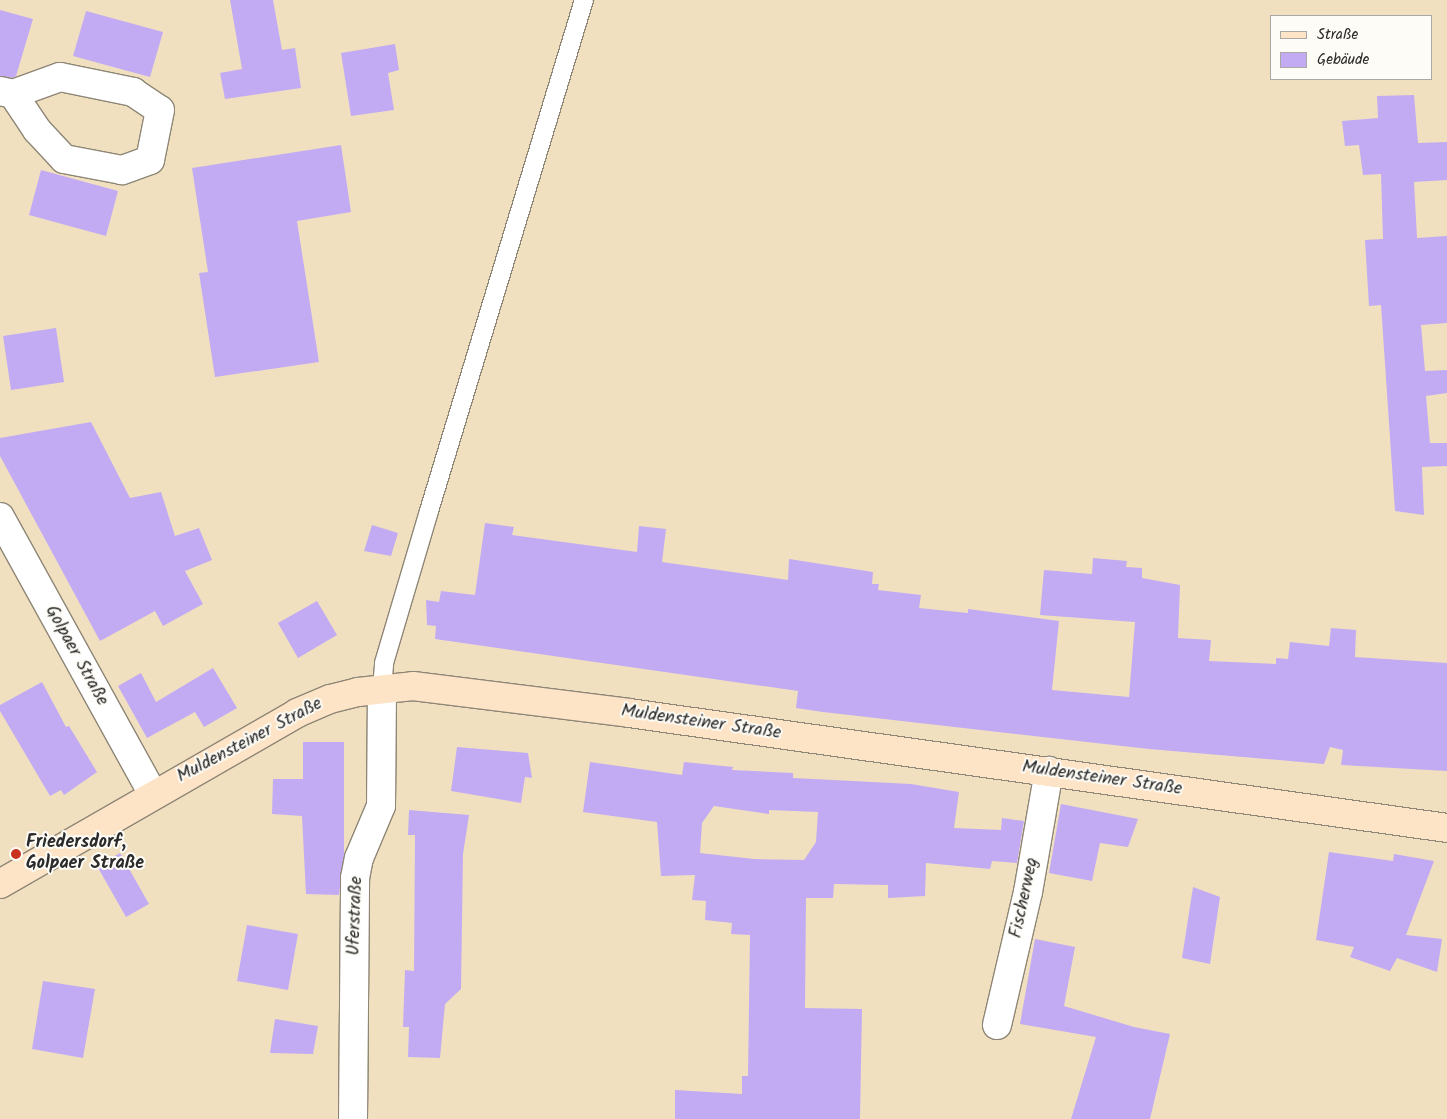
<!DOCTYPE html>
<html>
<head>
<meta charset="utf-8">
<style>
  body { margin:0 }
  #map { position:relative; width:1447px; height:1119px; overflow:hidden; background:#f0e0c0; font-family:Kalam,sans-serif }
  div>[style] { position:absolute }
  [style*='--x'] { left:calc(var(--x)*1px); top:calc(var(--y)*1px); width:calc(var(--w)*1px); rotate:calc(var(--a)*1deg) }
  .building>* { inset:0; background:#c2abf3 }
  .roads { filter:drop-shadow(1px 0 #8e8676) drop-shadow(-1px 0 #8e8676) drop-shadow(0 1px #8e8676) drop-shadow(0 -1px #8e8676) }
  .lane>* { height:18px; margin:-9px; padding:0 9px; transform-origin:9px; border-radius:9px; background:#fff }
  .street>* { height:28px; margin:-14px; padding:0 14px; transform-origin:14px; border-radius:14px; background:#fff }
  .secondary>* { height:28px; margin:-14px; padding:0 14px; transform-origin:14px; border-radius:14px; background:#fee4c6 }
  .dots>* { width:14px; height:14px; translate:-50% -50%; box-sizing:border-box; border:2px solid #fdfcf7; border-radius:50% }
  span { translate:-50% -50%; white-space:nowrap; text-align:center; line-height:1.15; -webkit-text-stroke:4px #fdfcf7; paint-order:stroke }
  .street-label { font-size:18px; color:#2b2b2b }
  .poi-label { font-size:18px; color:#2b2b2b; font-weight:700 }
  .left { translate:0 -50%; text-align:left }
  .legend { position:absolute; left:1270px; top:15px; width:162px; height:65px; box-sizing:border-box; background:#fdfcf7; border:1px solid #a9a8a5; margin:0; padding:6px 9px; list-style:none; font-size:15px; color:#2b2b2b }
  .legend li { display:flex; align-items:center; gap:10px; height:25px }
  .legend b { width:25px; border:1px solid #a9a8a5 }
</style>
</head>
<body>
<div id="map">
  <div class="building">
    <i style="clip-path:polygon(230px 0,273px 0,282px 50px,295px 48px,301px 88px,225px 99px,220px 73px,242px 69px)"></i>
    <i style="clip-path:polygon(0 10px,33px 19px,16px 76px,12px 78px,0 76px)"></i>
    <i style="clip-path:polygon(86px 11px,163px 32px,150px 77px,73px 56px)"></i>
    <i style="clip-path:polygon(395px 44px,399px 70px,388px 73px,394px 110px,351px 116px,341px 53px)"></i>
    <i style="clip-path:polygon(1414px 95px,1418px 143px,1447px 142px,1447px 180px,1414px 182px,1417px 238px,1447px 236px,1447px 323px,1421px 325px,1425px 371px,1447px 370px,1447px 393px,1426px 396px,1430px 443px,1447px 443px,1447px 466px,1422px 467px,1424px 515px,1395px 511px,1381px 305px,1369px 306px,1365px 240px,1383px 239px,1381px 174px,1363px 175px,1359px 145px,1345px 146px,1342px 121px,1378px 118px,1377px 96px)"></i>
    <i style="clip-path:polygon(341px 145px,351px 212px,297px 221px,319px 362px,215px 377px,199px 273px,208px 272px,192px 168px)"></i>
    <i style="clip-path:polygon(41px 170px,118px 191px,106px 236px,29px 215px)"></i>
    <i style="clip-path:polygon(56px 328px,64px 382px,11px 390px,3px 336px)"></i>
    <i style="clip-path:polygon(91px 422px,130px 498px,161px 492px,175px 536px,199px 528px,212px 560px,185px 571px,203px 604px,163px 626px,155px 611px,100px 641px,0 456px,0 438px)"></i>
    <i style="clip-path:polygon(485px 523px,514px 527px,512px 535px,637px 552px,639px 526px,666px 529px,662px 562px,788px 580px,789px 559px,873px 572px,872px 584px,879px 584px,878px 590px,921px 595px,919px 608px,968px 613px,968px 609px,1059px 621px,1052px 690px,1129px 697px,1135px 622px,1040px 615px,1044px 570px,1092px 574px,1093px 558px,1127px 561px,1126px 567px,1142px 568px,1142px 578px,1180px 585px,1178px 638px,1211px 640px,1209px 661px,1276px 664px,1276px 658px,1288px 659px,1290px 642px,1329px 646px,1331px 628px,1356px 630px,1355px 657px,1447px 663px,1447px 771px,1341px 765px,1343px 750px,1330px 747px,1324px 764px,1149px 749px,823px 712px,796px 708px,798px 691px,435px 639px,436px 626px,427px 625px,426px 600px,439px 602px,441px 591px,475px 595px)"></i>
    <i style="clip-path:polygon(372px 525px,398px 533px,391px 556px,364px 551px)"></i>
    <i style="clip-path:polygon(317px 601px,337px 635px,298px 658px,278px 623px)"></i>
    <i style="clip-path:polygon(213px 668px,237px 708px,204px 727px,195px 712px,147px 738px,118px 686px,141px 673px,156px 702px)"></i>
    <i style="clip-path:polygon(42px 682px,66px 727px,69px 726px,97px 772px,64px 795px,61px 790px,50px 796px,0 711px,0 705px)"></i>
    <i style="clip-path:polygon(303px 742px,344px 742px,344px 855px,339px 895px,306px 894px,302px 816px,272px 814px,273px 779px,303px 779px)"></i>
    <i style="clip-path:polygon(457px 747px,528px 753px,532px 778px,525px 777px,521px 803px,451px 791px)"></i>
    <i style="clip-path:polygon(evenodd,590px 762px,682px 775px,684px 762px,733px 767px,732px 770px,793px 773px,793px 778px,911px 784px,959px 792px,954px 828px,1001px 830px,1002px 818px,1024px 821px,1017px 863px,992px 861px,990px 869px,926px 863px,925px 896px,888px 898px,888px 885px,834px 884px,833px 898px,806px 898px,805px 1008px,862px 1009px,860px 1119px,675px 1119px,675px 1090px,742px 1094px,742px 1076px,748px 1076px,750px 935px,731px 934px,732px 923px,705px 920px,706px 901px,692px 900px,695px 875px,661px 876px,657px 822px,583px 812px,590px 762px,714px 806px,769px 814px,769px 810px,818px 812px,816px 842px,804px 860px,754px 859px,700px 853px,702px 823px,714px 806px)"></i>
    <i style="clip-path:polygon(1061px 804px,1138px 819px,1128px 847px,1100px 843px,1092px 881px,1049px 873px)"></i>
    <i style="clip-path:polygon(409px 810px,469px 815px,463px 854px,461px 989px,445px 1004px,440px 1058px,408px 1057px,409px 1027px,403px 1027px,405px 970px,414px 971px,415px 835px,408px 835px)"></i>
    <i style="clip-path:polygon(1329px 852px,1393px 861px,1394px 854px,1434px 861px,1406px 935px,1442px 939px,1437px 972px,1397px 958px,1390px 971px,1350px 957px,1354px 947px,1316px 940px)"></i>
    <i style="clip-path:polygon(120px 853px,149px 904px,126px 917px,97px 866px)"></i>
    <i style="clip-path:polygon(1193px 887px,1220px 897px,1210px 964px,1182px 958px)"></i>
    <i style="clip-path:polygon(247px 925px,298px 934px,288px 990px,237px 981px)"></i>
    <i style="clip-path:polygon(1035px 939px,1075px 947px,1064px 1006px,1134px 1027px,1170px 1034px,1150px 1119px,1071px 1119px,1096px 1037px,1020px 1024px)"></i>
    <i style="clip-path:polygon(43px 981px,95px 989px,83px 1058px,32px 1049px)"></i>
    <i style="clip-path:polygon(275px 1019px,318px 1026px,313px 1054px,270px 1053px)"></i>
  </div>
  <div class="roads">
    <div class="lane">
      <i style="--x:382;--y:688;--w:25;--a:-85"></i>
      <i style="--x:384;--y:663;--w:159;--a:-73.5"></i>
      <i style="--x:429;--y:511;--w:534;--a:-73.13"></i>
    </div>
    <div class="street">
      <i style="--x:0;--y:91;--w:13;--a:13"></i>
      <i style="--x:13;--y:94;--w:50;--a:-19.9"></i>
      <i style="--x:60;--y:77;--w:75;--a:11.6"></i>
      <i style="--x:133;--y:92;--w:32;--a:34"></i>
      <i style="--x:160;--y:110;--w:51;--a:101.3"></i>
      <i style="--x:150;--y:160;--w:30;--a:160"></i>
      <i style="--x:122;--y:170;--w:59;--a:-169.3"></i>
      <i style="--x:64;--y:159;--w:40;--a:-133"></i>
      <i style="--x:37;--y:130;--w:43;--a:-123.7"></i>
      <i style="--x:0;--y:517;--w:316;--a:61.1"></i>
      <i style="--x:997;--y:1025;--w:137;--a:-76.9"></i>
      <i style="--x:1028;--y:892;--w:123;--a:-80.2"></i>
      <i style="--x:353;--y:1119;--w:241;--a:-89.5"></i>
      <i style="--x:355;--y:878;--w:20;--a:-79"></i>
      <i style="--x:359;--y:858;--w:56;--a:-67.1"></i>
      <i style="--x:381;--y:806;--w:118;--a:-89.5"></i>
    </div>
    <div class="secondary">
      <i style="--x:0;--y:884;--w:343;--a:-29.9"></i>
      <i style="--x:297;--y:713;--w:36;--a:-23"></i>
      <i style="--x:330;--y:699;--w:29;--a:-14"></i>
      <i style="--x:358;--y:692;--w:55;--a:-6.2"></i>
      <i style="--x:413;--y:686;--w:218;--a:7.1"></i>
      <i style="--x:629;--y:713;--w:826;--a:8"></i>
    </div>
  </div>
  <div class="dots">
    <i style="left:16px;top:854px;background:#c8321e"></i>
  </div>
  <div class="street-label">
    <span style="left:76px;top:656px;rotate:61deg">Golpaer Straße</span>
    <span style="left:701px;top:723px;rotate:8deg">Muldensteiner Straße</span>
    <span style="left:250px;top:741px;rotate:-28deg">Muldensteiner Straße</span>
    <span style="left:1102px;top:779px;rotate:8deg">Muldensteiner Straße</span>
    <span style="left:1025px;top:898px;rotate:-78deg">Fischerweg</span>
    <span style="left:356px;top:916px;rotate:-88deg">Uferstraße</span>
  </div>
  <div class="poi-label">
    <span class="left" style="left:26px;top:854px">Friedersdorf,<br>Golpaer Straße</span>
  </div>
  <ul class="legend">
  <li><b style="height:6px;background:#fee4c6"></b>Straße</li>
  <li><b style="height:14px;background:#c2abf3"></b>Gebäude</li>
  </ul>
</div>
</body>
</html>
